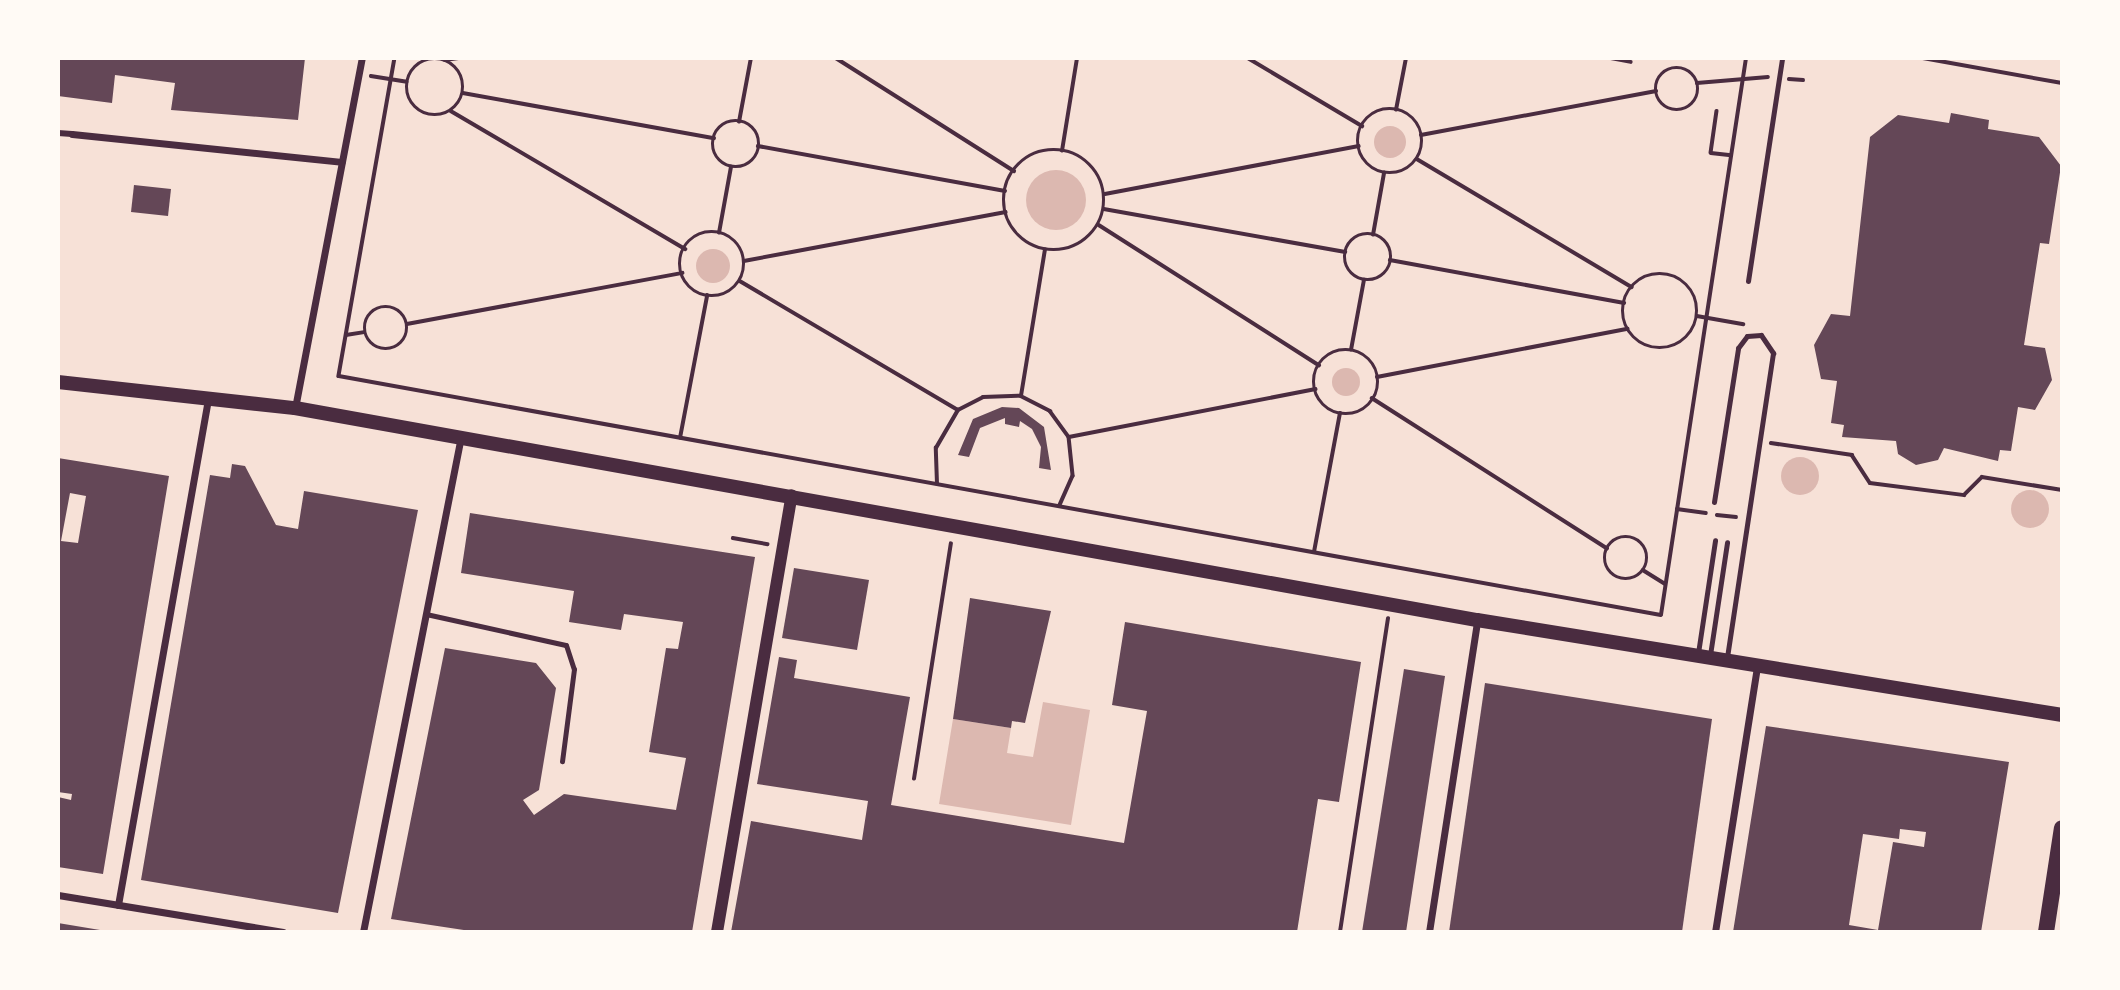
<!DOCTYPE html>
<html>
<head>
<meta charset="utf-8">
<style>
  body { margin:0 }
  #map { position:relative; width:2120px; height:990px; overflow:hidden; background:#f7e1d7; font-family:"Roboto Condensed",sans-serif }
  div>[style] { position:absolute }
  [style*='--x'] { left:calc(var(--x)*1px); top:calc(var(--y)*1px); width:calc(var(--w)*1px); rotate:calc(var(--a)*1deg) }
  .water>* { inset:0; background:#dcb8b0 }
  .round { border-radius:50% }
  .building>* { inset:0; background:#644757 }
  .path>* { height:3.5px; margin:-1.75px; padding:0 1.75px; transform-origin:1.75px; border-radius:1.75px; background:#4a2c40 }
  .path>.ring { margin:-1.75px; padding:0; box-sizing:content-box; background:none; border:3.5px solid #4a2c40; border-radius:50% }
  .service>* { height:5px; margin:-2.5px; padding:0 2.5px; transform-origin:2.5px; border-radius:2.5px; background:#4a2c40 }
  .pedestrian>* { height:6px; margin:-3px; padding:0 3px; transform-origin:3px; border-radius:3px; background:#4a2c40 }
  .minor>* { height:7px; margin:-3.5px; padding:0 3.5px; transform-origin:3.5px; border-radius:3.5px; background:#4a2c40 }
  .tertiary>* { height:12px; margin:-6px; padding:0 6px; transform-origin:6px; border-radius:6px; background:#4a2c40 }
  .secondary>* { height:14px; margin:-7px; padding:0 7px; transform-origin:7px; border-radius:7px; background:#4a2c40 }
  .primary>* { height:16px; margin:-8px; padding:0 8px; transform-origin:8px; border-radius:8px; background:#4a2c40 }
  span { translate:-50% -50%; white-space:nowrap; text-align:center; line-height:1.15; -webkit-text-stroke:5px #fffaf5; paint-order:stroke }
  .frame { position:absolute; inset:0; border:60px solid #fffaf5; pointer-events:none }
</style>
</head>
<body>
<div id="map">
  <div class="water">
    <i class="round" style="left:1374px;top:126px;width:32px;height:32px"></i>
    <i class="round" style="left:1026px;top:170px;width:60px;height:60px"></i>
    <i class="round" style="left:696px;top:249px;width:34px;height:34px"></i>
    <i class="round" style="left:1332px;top:368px;width:28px;height:28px"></i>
    <i class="round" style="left:1781px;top:457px;width:38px;height:38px"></i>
    <i class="round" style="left:2011px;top:490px;width:38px;height:38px"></i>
    <i style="clip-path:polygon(1043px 702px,1090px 710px,1071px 825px,939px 804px,953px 719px,1011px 728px,1007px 753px,1033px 757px)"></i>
  </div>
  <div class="building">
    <i style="clip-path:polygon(58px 58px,305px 58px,298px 120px,171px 110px,175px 83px,115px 75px,112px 103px,58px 96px)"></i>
    <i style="clip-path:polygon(1951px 113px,1989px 120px,1988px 129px,2039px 137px,2061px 166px,2049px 244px,2040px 243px,2024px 345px,2045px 348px,2052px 380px,2035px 410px,2018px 407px,2011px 451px,2000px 450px,1998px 461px,1944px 448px,1938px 460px,1916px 465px,1898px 454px,1896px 441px,1842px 437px,1844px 425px,1831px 423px,1837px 381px,1821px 379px,1814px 345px,1831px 314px,1850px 316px,1870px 137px,1898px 115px,1949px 123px)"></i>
    <i style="clip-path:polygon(134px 185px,171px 189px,168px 216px,131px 212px)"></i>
    <i style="clip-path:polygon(1002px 407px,1019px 408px,1044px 427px,1051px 470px,1039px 468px,1041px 447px,1032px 429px,1020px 421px,1019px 427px,1005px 424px,1005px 418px,980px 428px,969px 457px,958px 455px,973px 419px)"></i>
    <i style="clip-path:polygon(evenodd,58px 458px,169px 476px,103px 874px,58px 867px,58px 797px,71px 800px,72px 794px,58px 792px,58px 458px,70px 493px,86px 496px,78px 543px,61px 541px,70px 493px)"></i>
    <i style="clip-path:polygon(232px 464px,245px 466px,276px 525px,298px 529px,304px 491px,418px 510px,338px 913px,141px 880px,210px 475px,230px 478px)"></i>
    <i style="clip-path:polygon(470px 513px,755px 557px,692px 932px,477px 932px,391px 919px,445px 648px,536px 663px,556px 688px,539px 790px,523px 800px,534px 815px,564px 794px,676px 810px,686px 758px,649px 752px,666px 648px,678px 649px,683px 622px,624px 614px,621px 630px,569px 622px,574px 591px,461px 573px)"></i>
    <i style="clip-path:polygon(794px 568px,869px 580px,857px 650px,782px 638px)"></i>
    <i style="clip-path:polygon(970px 598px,1051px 611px,1025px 723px,1012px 721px,1011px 728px,953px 719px)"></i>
    <i style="clip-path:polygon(1125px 622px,1361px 662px,1339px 802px,1318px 799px,1297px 932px,731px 932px,751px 821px,862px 840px,868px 801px,757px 784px,779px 657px,797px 660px,794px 678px,910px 697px,891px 805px,1124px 843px,1147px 711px,1112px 705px)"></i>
    <i style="clip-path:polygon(1404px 669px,1445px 676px,1406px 932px,1362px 932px)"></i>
    <i style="clip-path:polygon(1485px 683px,1712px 719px,1682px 932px,1449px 932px)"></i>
    <i style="clip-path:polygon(evenodd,1766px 726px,2009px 762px,1981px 932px,1733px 932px,1766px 726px,1900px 829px,1926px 832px,1924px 847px,1893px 842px,1878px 930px,1849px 925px,1863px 834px,1899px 839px,1900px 829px)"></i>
    <i style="clip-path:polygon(58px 923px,106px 931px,106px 932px,58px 932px)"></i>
  </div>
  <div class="path">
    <i style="--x:395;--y:58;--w:323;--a:100"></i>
    <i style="--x:339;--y:376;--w:1343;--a:10.25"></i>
    <i style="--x:1661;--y:615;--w:563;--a:-81.32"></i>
    <i style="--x:836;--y:58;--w:211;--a:32.4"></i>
    <i style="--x:1248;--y:58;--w:133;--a:30.8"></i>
    <i style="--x:1611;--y:58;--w:20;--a:11"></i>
    <i style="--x:1923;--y:58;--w:141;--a:10.2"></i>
    <i class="ring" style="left:407px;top:59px;width:52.5px;height:52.5px"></i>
    <i style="--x:445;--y:60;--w:15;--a:-8"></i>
    <i class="ring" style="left:1656px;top:68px;width:38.5px;height:38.5px"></i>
    <i style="--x:371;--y:76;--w:36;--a:9"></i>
    <i style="--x:1789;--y:79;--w:14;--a:4"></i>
    <i style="--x:1697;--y:83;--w:71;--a:-4.8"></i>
    <i style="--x:463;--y:93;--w:255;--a:10.2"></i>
    <i class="ring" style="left:1358px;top:109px;width:60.5px;height:60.5px"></i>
    <i style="--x:1396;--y:110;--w:53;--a:-79.1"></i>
    <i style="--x:451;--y:111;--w:272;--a:30.5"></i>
    <i style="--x:1717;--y:111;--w:42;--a:98.1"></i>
    <i style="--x:1711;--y:153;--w:20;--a:6"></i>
    <i class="ring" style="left:713px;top:121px;width:42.5px;height:42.5px"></i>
    <i style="--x:739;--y:122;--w:65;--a:-79.4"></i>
    <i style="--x:1421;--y:135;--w:239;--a:-10.6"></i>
    <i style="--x:758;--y:146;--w:251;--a:10.3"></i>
    <i class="ring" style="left:1004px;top:150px;width:96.5px;height:96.5px"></i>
    <i style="--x:1062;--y:151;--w:94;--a:-80.8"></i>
    <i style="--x:1417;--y:159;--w:250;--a:30.8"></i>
    <i style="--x:1105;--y:194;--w:258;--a:-10.7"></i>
    <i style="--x:1104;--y:209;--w:245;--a:10.1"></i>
    <i style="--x:1099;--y:225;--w:261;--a:32.5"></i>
    <i class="ring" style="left:680px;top:232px;width:60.5px;height:60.5px"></i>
    <i style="--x:719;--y:233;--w:67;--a:-79.7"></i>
    <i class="ring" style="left:1345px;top:234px;width:42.5px;height:42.5px"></i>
    <i style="--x:1373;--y:235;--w:63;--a:-79.9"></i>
    <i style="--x:1390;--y:260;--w:238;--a:10.4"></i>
    <i style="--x:744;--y:261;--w:266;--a:-10.6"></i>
    <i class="ring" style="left:1623px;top:274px;width:70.5px;height:70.5px"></i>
    <i style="--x:740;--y:281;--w:253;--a:30.6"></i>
    <i class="ring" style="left:365px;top:307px;width:38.5px;height:38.5px"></i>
    <i style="--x:1697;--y:316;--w:47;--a:9.9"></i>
    <i style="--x:407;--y:324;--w:280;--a:-10.5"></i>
    <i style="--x:346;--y:335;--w:18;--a:-9"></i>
    <i style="--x:1351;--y:350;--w:71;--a:-79.5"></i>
    <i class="ring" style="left:1314px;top:350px;width:60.5px;height:60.5px"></i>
    <i style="--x:1377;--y:377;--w:255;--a:-10.9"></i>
    <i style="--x:1021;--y:396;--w:148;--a:-80.7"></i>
    <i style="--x:1372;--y:398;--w:279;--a:32.6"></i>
    <i style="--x:1069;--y:437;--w:251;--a:-11"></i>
    <i style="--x:680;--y:438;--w:145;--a:-79.2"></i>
    <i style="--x:1771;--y:443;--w:82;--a:8.4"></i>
    <i style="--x:1852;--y:455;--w:33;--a:57"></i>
    <i style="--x:1870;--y:483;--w:95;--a:7.3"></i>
    <i style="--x:1964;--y:495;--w:25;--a:-45"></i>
    <i style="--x:1982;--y:477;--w:81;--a:9.2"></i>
    <i style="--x:937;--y:484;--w:36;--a:-92"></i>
    <i style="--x:936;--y:448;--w:44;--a:-59.9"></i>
    <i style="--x:958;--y:410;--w:28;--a:-27"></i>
    <i style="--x:983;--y:397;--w:38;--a:-2"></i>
    <i style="--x:1021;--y:396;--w:33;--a:27"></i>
    <i style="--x:1050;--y:411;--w:32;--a:54"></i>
    <i style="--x:1069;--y:437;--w:39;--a:84"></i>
    <i style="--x:1073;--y:476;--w:32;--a:114"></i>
    <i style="--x:1677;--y:509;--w:29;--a:8"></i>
    <i style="--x:1717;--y:515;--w:19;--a:6"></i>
    <i class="ring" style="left:1605px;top:537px;width:38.5px;height:38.5px"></i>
    <i style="--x:733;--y:538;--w:35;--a:10"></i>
    <i style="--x:1314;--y:552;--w:141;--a:-79.4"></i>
    <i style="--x:1643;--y:570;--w:26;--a:32"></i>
    <i style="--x:914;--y:779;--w:238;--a:-81.1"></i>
    <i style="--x:1340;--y:932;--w:317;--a:-81.3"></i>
  </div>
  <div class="service">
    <i style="--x:1748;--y:281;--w:226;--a:-81.3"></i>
    <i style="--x:1714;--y:502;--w:156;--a:-81.1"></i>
    <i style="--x:1738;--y:348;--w:15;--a:-53"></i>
    <i style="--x:1747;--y:336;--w:14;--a:-4"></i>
    <i style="--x:1761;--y:335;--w:22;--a:56"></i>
    <i style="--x:1773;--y:353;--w:308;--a:98.6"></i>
    <i style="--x:426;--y:614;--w:143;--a:12.5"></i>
    <i style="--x:566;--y:645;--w:25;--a:72"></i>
    <i style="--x:574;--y:669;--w:93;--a:97.4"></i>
    <i style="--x:1698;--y:653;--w:114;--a:-81.4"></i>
    <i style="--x:1710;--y:655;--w:114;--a:-81.4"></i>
  </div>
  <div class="pedestrian">
    <i style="--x:58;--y:133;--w:14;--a:4"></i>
  </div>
  <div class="minor">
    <i style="--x:72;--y:134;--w:271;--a:5.9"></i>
    <i style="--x:295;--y:408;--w:356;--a:-79.2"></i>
    <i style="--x:58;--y:895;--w:228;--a:9.3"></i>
    <i style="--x:118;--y:905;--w:514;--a:-79.91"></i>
    <i style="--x:363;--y:932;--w:506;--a:-78.82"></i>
    <i style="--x:1429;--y:932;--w:315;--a:-81.2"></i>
    <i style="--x:1715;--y:932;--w:269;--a:-81"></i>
  </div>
  <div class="tertiary">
    <i style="--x:717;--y:932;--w:443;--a:-80.3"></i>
  </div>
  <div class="secondary">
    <i style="--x:58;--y:382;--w:238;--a:6.3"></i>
    <i style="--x:295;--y:408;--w:1201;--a:10.17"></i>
    <i style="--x:1477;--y:620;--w:593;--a:9.22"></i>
  </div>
  <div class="primary">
    <i style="--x:2046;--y:932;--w:105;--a:-81.3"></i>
  </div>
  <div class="frame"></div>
</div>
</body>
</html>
